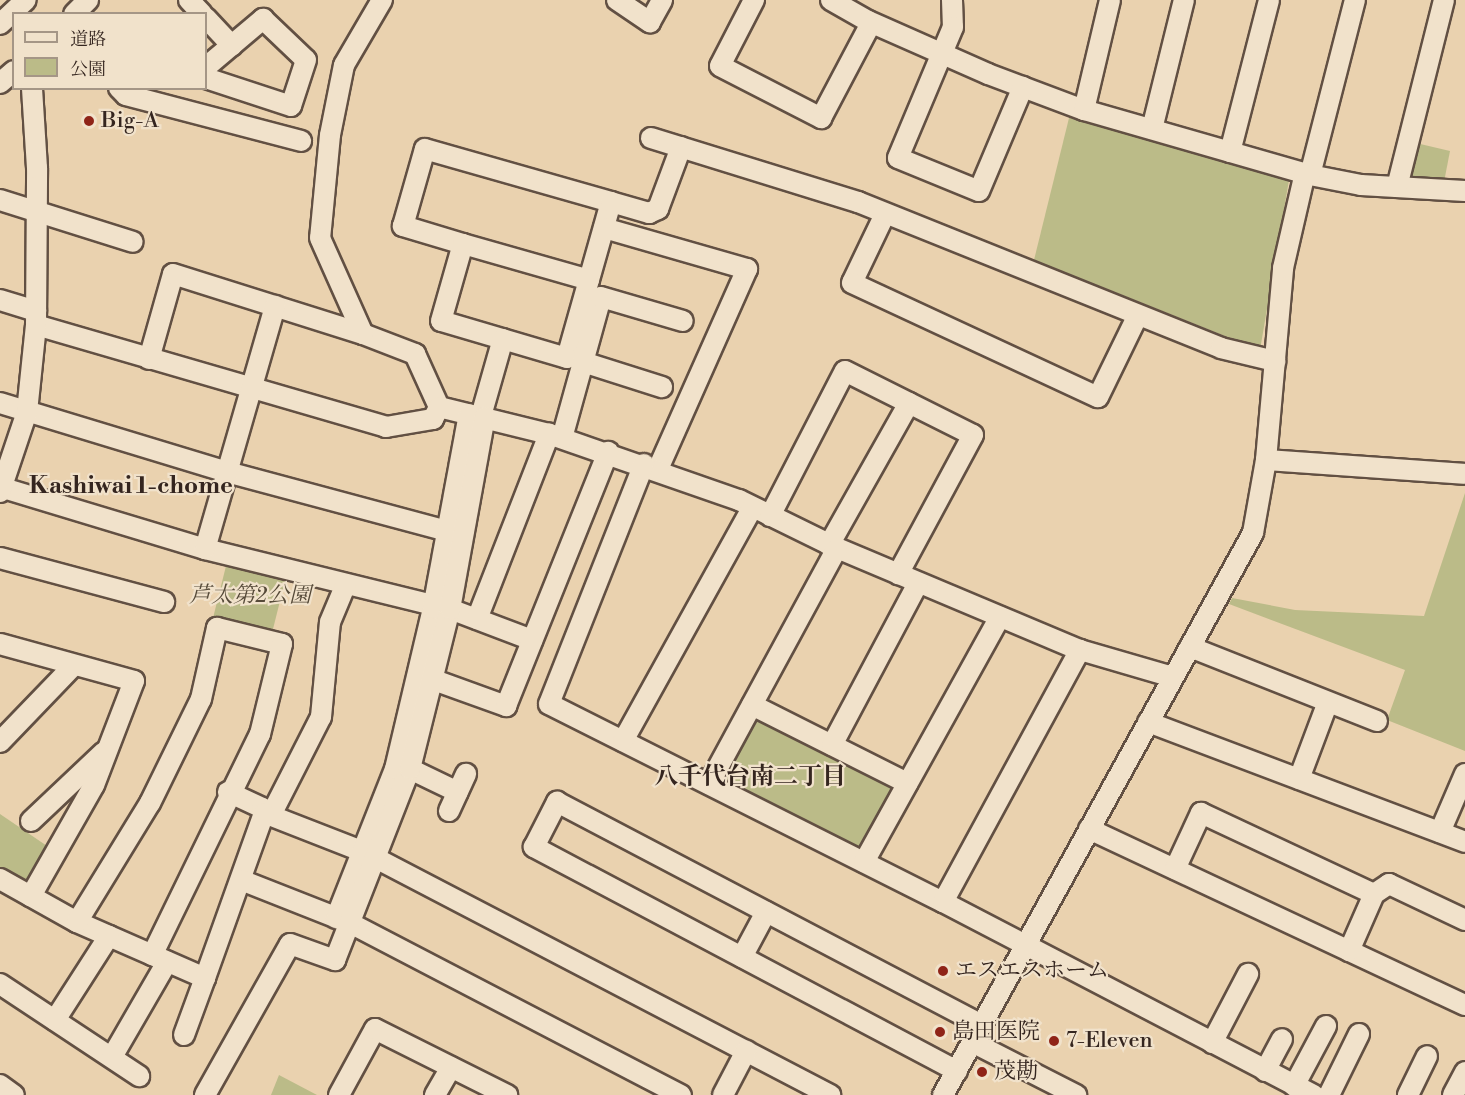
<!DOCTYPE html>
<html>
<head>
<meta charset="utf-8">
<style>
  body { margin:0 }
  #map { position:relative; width:1465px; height:1095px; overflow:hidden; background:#ead2af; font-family:"Libre Bodoni","Noto Serif JP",serif }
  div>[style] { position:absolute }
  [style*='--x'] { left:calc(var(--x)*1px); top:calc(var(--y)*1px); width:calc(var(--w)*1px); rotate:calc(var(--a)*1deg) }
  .green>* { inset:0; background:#bb8 }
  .roads { filter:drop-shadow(2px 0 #625043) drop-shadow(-2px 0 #625043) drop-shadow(0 2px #625043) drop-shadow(0 -2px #625043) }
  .minor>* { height:20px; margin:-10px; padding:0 10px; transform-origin:10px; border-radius:10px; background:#f1e2cb }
  .dots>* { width:16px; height:16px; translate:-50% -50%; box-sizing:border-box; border:3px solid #f1e2cb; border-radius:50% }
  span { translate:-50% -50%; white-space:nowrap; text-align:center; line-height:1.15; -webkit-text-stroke:4.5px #f1e2cb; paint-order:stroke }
  .poi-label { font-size:22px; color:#34251f }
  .left { translate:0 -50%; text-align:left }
  .park-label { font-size:22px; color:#564a39; font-style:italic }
  .neighbourhood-label { font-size:24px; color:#34251f; font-weight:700 }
  .legend { position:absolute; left:12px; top:12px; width:195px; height:78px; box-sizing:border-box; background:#f1e2cb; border:2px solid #a59686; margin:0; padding:8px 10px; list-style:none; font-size:18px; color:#34251f }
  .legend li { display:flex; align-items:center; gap:12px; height:30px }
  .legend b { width:30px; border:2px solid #a59686 }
</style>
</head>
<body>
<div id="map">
  <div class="green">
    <i style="clip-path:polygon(1070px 114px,1289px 180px,1260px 350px,1034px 260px)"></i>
    <i style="clip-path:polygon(1416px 143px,1450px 151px,1444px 182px,1415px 182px,1407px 173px)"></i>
    <i style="clip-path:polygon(1465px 493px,1465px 751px,1387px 720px,1405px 670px,1229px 604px,1232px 598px,1295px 610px,1424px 616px)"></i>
    <i style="clip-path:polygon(228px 558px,287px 573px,272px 633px,213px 618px)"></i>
    <i style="clip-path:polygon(761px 716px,892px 784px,896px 792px,866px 845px,854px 847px,726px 783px,723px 774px,753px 720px)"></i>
    <i style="clip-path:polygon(0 814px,50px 848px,31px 880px,18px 883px,0 872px)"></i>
    <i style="clip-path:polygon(279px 1075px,317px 1095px,271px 1095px)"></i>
  </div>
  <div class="roads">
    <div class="minor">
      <i style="--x:189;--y:0;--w:19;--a:47"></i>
      <i style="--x:382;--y:0;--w:75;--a:120.3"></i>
      <i style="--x:344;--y:65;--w:71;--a:101.3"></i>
      <i style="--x:330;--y:135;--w:103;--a:95.5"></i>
      <i style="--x:320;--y:238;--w:105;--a:65.9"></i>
      <i style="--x:363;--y:334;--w:56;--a:21"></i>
      <i style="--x:415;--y:354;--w:58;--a:65.6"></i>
      <i style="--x:617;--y:0;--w:40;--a:34"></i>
      <i style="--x:650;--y:22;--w:25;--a:-61"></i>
      <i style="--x:754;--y:0;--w:74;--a:117.3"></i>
      <i style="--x:720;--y:66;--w:114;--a:27.2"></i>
      <i style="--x:821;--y:118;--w:107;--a:-62.2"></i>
      <i style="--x:831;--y:0;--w:43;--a:29.6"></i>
      <i style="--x:868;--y:21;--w:131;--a:23.8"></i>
      <i style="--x:988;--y:74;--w:103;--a:20.6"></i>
      <i style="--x:1084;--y:110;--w:235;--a:16"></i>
      <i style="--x:1310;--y:175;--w:52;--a:11.1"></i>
      <i style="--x:1361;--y:185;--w:104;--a:3.3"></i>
      <i style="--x:952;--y:0;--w:27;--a:88"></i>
      <i style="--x:953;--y:27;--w:142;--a:112.8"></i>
      <i style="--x:898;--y:158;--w:87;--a:22.2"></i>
      <i style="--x:979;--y:191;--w:113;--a:-67.1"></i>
      <i style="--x:74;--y:14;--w:20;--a:-45"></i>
      <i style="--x:206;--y:18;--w:38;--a:47"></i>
      <i style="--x:0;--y:24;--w:35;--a:-43"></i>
      <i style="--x:206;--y:67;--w:75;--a:-40.1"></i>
      <i style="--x:263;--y:19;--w:59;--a:43.6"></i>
      <i style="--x:306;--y:60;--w:48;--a:108.1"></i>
      <i style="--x:291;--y:106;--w:89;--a:-161.8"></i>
      <i style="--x:0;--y:83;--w:18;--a:-41"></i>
      <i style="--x:119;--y:88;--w:10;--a:45"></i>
      <i style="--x:126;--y:95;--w:181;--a:14.7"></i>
      <i style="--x:1084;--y:110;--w:113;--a:-76.7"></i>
      <i style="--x:1152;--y:129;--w:133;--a:-76.1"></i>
      <i style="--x:651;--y:138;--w:217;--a:17.2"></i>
      <i style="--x:858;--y:202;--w:391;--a:21.9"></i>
      <i style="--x:1221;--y:348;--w:56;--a:13.5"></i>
      <i style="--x:425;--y:149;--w:193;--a:15.9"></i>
      <i style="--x:611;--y:202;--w:162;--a:105.8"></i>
      <i style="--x:567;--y:358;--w:131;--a:-163.6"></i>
      <i style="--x:441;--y:321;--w:80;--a:-74.1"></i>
      <i style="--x:463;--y:244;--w:63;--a:-163.3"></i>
      <i style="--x:403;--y:226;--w:80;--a:-74.1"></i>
      <i style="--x:1230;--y:152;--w:157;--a:-75.6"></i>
      <i style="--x:1310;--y:175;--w:181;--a:-75.6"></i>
      <i style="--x:1397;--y:187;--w:193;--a:-75.9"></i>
      <i style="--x:0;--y:200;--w:139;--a:17.5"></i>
      <i style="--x:611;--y:202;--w:40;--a:16"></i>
      <i style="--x:649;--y:213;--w:10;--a:-24"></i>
      <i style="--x:658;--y:209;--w:66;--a:-69.6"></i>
      <i style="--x:885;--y:214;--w:76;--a:115.6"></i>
      <i style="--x:852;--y:283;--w:271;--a:24.9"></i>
      <i style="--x:1098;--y:397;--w:91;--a:-64"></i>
      <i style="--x:604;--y:228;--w:149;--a:16"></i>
      <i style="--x:747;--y:269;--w:219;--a:114"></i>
      <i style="--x:463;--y:244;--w:131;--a:15.9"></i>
      <i style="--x:0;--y:300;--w:38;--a:17"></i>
      <i style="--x:36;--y:325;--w:365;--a:16.2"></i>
      <i style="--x:386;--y:427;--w:48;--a:-9.7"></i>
      <i style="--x:433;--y:419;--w:13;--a:-63"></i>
      <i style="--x:439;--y:407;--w:113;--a:13.8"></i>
      <i style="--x:549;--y:434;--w:201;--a:19.2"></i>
      <i style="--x:739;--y:500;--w:109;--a:26.1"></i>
      <i style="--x:837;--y:548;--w:264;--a:22.8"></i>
      <i style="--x:1080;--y:650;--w:97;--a:16.2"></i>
      <i style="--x:149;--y:359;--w:88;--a:-74.2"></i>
      <i style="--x:173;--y:274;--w:199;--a:17.5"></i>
      <i style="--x:583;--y:362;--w:83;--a:17.6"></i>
      <i style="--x:0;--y:403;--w:237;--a:16.9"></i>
      <i style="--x:227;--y:472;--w:240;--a:15"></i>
      <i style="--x:481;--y:416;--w:80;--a:-74.1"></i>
      <i style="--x:562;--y:438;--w:146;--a:-74.5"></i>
      <i style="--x:601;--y:297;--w:85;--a:16.3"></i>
      <i style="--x:1266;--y:460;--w:199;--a:4"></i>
      <i style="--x:644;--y:464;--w:258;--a:111.6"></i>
      <i style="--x:549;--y:704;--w:441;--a:26.7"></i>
      <i style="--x:943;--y:902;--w:418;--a:27.5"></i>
      <i style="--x:0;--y:487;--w:214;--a:16.8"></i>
      <i style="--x:205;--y:549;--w:252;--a:13.8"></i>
      <i style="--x:450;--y:609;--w:88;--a:20.7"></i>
      <i style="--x:0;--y:492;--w:84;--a:-71.4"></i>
      <i style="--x:27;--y:412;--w:87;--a:-84.1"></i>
      <i style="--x:36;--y:325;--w:157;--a:-89.6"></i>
      <i style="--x:37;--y:168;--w:80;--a:-93.6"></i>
      <i style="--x:770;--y:516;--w:163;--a:-62.7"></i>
      <i style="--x:845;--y:371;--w:143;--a:26.6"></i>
      <i style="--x:973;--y:435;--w:158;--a:118.3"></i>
      <i style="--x:829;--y:545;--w:163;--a:-60.6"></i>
      <i style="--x:205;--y:549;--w:253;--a:-73.9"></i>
      <i style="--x:0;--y:558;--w:170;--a:15"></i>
      <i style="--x:477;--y:619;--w:199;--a:-68.7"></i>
      <i style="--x:0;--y:644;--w:139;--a:15.4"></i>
      <i style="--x:134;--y:681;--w:111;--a:111"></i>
      <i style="--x:94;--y:785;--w:128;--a:119.6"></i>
      <i style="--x:1190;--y:647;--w:201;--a:21.6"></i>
      <i style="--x:434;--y:680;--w:77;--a:19.9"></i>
      <i style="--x:506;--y:706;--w:274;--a:-68.1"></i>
      <i style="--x:752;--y:705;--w:174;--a:26.7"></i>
      <i style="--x:1148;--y:722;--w:339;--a:20.7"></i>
      <i style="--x:623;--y:741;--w:266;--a:-61"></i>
      <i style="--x:0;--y:742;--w:107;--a:-46.1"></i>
      <i style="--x:832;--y:745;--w:183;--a:-62"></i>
      <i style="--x:410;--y:769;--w:53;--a:25.6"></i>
      <i style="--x:1299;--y:779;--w:82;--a:-69.4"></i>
      <i style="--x:709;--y:784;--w:268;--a:-61.5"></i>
      <i style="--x:228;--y:792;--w:38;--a:25"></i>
      <i style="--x:262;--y:808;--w:5;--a:68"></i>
      <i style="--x:264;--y:813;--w:107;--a:21.3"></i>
      <i style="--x:364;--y:852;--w:526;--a:27.54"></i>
      <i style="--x:449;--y:811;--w:41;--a:-65.3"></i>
      <i style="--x:271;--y:815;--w:110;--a:-63"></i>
      <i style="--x:321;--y:717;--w:95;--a:-84.6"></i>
      <i style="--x:330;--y:622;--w:41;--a:-67.2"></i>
      <i style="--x:31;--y:821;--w:100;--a:-43.4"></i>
      <i style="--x:1089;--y:829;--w:415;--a:25.1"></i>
      <i style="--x:1440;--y:832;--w:63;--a:-66.7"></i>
      <i style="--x:864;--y:862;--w:280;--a:-61"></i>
      <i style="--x:1175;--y:869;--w:62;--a:-65.1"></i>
      <i style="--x:1201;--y:813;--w:191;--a:25.1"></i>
      <i style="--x:0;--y:879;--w:88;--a:29.2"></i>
      <i style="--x:77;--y:922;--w:140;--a:23.6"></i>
      <i style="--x:205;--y:978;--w:175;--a:-70.3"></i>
      <i style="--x:241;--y:880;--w:117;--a:21.5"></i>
      <i style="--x:350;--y:923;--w:373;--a:27.5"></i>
      <i style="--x:943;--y:902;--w:287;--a:-61.5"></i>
      <i style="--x:336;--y:918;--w:160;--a:-68.4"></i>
      <i style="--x:395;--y:769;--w:165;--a:-76.7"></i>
      <i style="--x:433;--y:608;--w:197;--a:-79.5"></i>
      <i style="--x:77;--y:922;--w:140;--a:-58.5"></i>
      <i style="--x:150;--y:803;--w:116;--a:-63.9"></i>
      <i style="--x:201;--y:699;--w:73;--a:-77.3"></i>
      <i style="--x:217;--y:628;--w:67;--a:13.8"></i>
      <i style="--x:282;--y:644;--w:93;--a:103.7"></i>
      <i style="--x:260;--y:734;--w:246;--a:116"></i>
      <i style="--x:1349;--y:951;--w:62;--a:-66.3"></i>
      <i style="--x:1374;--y:894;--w:18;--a:-34"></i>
      <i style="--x:1389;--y:884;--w:84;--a:25.3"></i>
      <i style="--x:742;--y:957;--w:51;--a:-61.9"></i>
      <i style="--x:0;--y:984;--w:167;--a:33.5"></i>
      <i style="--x:55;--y:1020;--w:100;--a:-57.3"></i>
      <i style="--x:184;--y:1035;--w:61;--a:-69.8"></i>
      <i style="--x:972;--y:1042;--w:117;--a:27"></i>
      <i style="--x:1212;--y:1043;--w:78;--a:-62.4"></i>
      <i style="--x:112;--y:1057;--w:110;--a:-59.9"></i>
      <i style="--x:957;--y:1071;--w:479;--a:-152.1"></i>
      <i style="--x:534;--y:847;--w:51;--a:-62.9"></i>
      <i style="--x:557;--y:802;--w:480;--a:27.7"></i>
      <i style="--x:1265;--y:1071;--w:36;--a:-62"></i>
      <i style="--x:0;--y:1085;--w:17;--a:36"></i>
      <i style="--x:1294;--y:1086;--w:68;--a:-61.9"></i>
      <i style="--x:205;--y:1095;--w:173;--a:-60.6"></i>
      <i style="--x:290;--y:944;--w:48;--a:19.6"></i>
      <i style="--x:335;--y:960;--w:205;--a:-68.6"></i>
      <i style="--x:410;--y:769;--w:165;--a:-76"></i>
      <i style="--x:450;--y:609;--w:195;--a:-79.7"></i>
      <i style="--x:339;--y:1095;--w:75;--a:-61.4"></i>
      <i style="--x:375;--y:1029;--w:148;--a:26.6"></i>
      <i style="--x:435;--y:1095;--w:32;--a:-60"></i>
      <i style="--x:723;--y:1095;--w:50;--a:-62.4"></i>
      <i style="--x:943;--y:1095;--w:642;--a:-61.12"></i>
      <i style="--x:1253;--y:533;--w:74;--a:-79.9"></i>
      <i style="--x:1266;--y:460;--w:193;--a:-84.9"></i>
      <i style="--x:1283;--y:268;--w:98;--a:-77"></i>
      <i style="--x:1329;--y:1095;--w:68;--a:-63.8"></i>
      <i style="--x:1408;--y:1095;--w:43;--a:-64"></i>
      <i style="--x:1453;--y:1095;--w:26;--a:-62"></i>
    </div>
  </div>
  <div class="dots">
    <i style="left:89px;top:121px;background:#8f2418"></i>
    <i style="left:943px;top:971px;background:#8f2418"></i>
    <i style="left:940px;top:1032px;background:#8f2418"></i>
    <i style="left:1054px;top:1041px;background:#8f2418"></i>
    <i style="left:982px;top:1072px;background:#8f2418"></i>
  </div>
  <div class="poi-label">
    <span class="left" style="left:101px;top:121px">Big-A</span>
    <span class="left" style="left:955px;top:971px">エスエスホーム</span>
    <span class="left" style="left:952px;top:1032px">島田医院</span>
    <span class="left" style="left:1066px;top:1041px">7-Eleven</span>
    <span class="left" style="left:994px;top:1072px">茂勘</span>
  </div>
  <div class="park-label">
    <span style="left:250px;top:596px">芦太第2公園</span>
  </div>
  <div class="neighbourhood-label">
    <span style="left:131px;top:487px">Kashiwai 1-chome</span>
    <span style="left:750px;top:778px">八千代台南二丁目</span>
  </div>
  <ul class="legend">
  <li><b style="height:8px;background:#f1e2cb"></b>道路</li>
  <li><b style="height:16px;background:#bb8"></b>公園</li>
  </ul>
</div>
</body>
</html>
